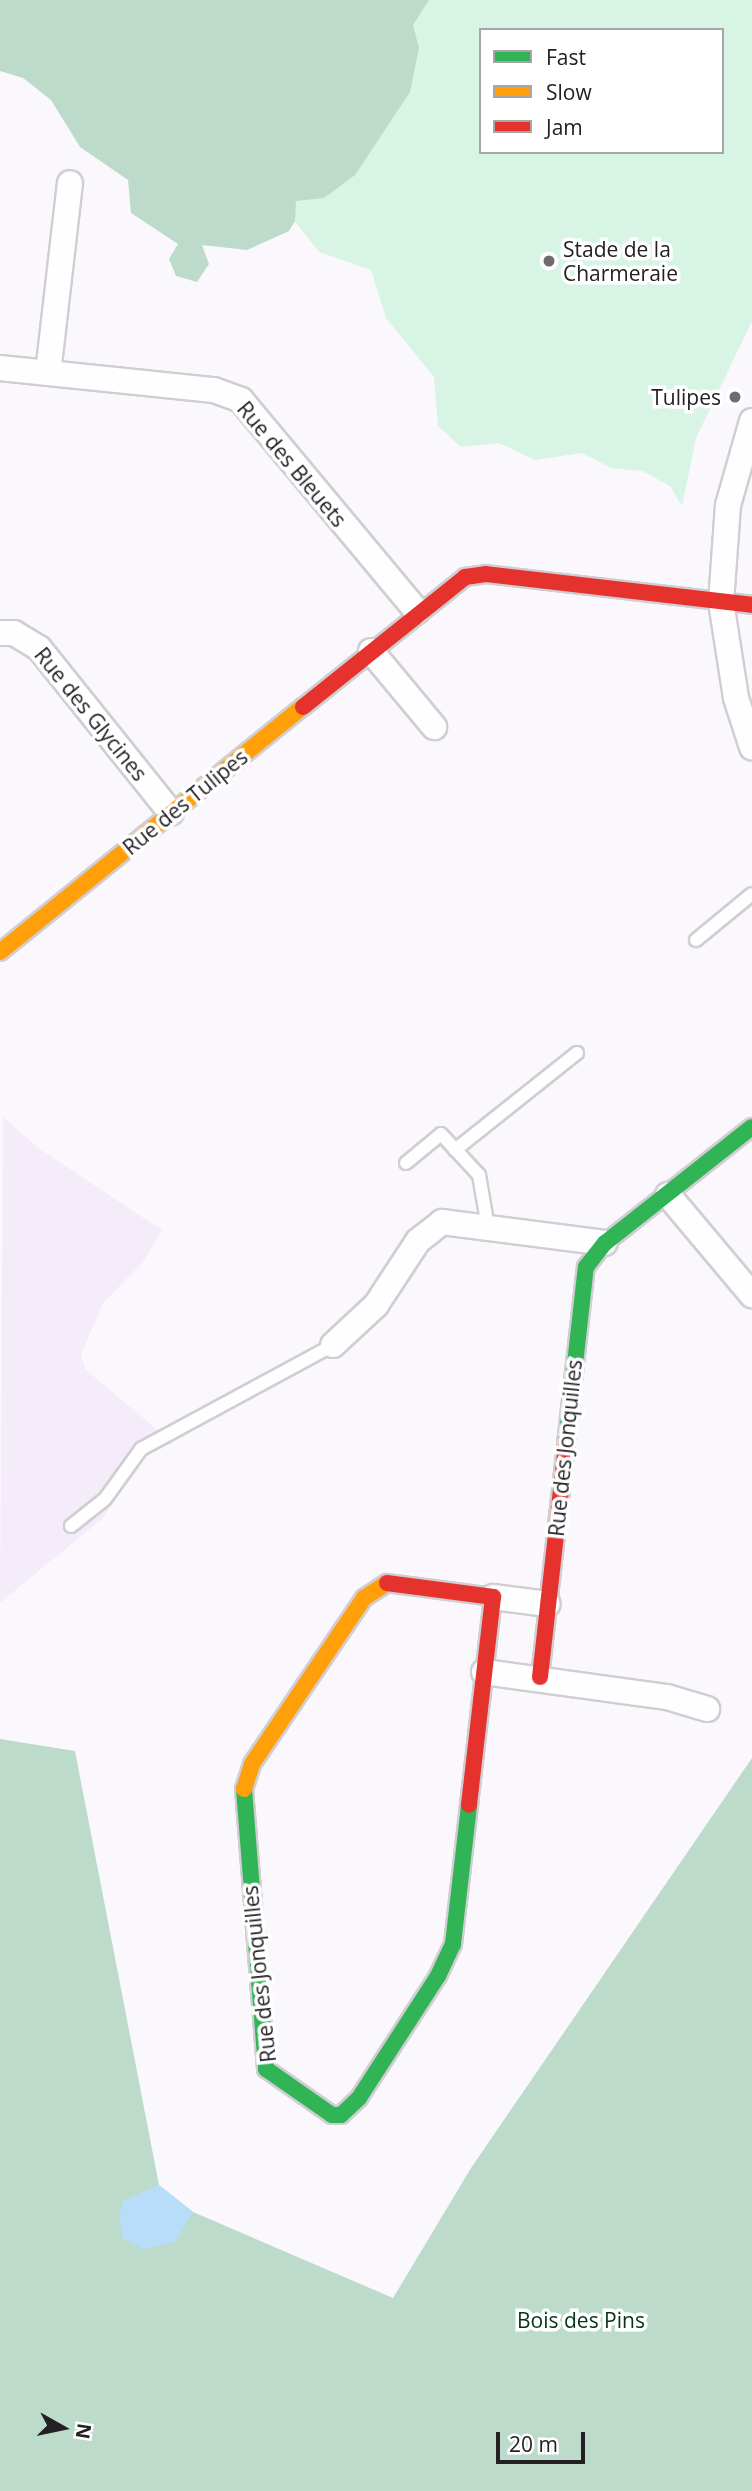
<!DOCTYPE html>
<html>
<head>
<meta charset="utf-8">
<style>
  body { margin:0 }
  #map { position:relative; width:752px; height:2491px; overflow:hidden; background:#fbf8fd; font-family:"Open Sans",sans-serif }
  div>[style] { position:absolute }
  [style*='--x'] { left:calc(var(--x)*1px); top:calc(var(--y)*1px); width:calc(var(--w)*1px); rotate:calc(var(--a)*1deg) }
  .built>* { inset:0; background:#f4ecf9 }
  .green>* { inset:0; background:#d7f4e4 }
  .forest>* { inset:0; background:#bddbcb }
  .water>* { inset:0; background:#b7ddf8 }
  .roads { filter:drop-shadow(2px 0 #d0ced2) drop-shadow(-2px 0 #d0ced2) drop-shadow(0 2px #d0ced2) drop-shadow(0 -2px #d0ced2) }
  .lane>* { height:12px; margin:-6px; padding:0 6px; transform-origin:6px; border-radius:6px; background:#fefeff }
  .street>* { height:24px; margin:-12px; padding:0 12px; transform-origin:12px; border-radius:12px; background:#fefeff }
  .fast>* { height:16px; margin:-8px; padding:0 8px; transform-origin:8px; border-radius:8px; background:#30b455 }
  .slow>* { height:16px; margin:-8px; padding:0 8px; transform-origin:8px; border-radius:8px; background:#ff9f0a }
  .jam>* { height:16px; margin:-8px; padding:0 8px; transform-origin:8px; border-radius:8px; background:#e5322d }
  .dots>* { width:19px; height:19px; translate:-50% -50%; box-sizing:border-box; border:4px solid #fff; border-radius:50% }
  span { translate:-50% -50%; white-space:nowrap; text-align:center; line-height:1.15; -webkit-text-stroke:7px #fff; paint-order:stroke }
  .poi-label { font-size:21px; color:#232024 }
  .left { translate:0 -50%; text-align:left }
  .right { translate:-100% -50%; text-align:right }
  .street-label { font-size:21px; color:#232024 }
  .park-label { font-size:21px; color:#04341e }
  .legend { position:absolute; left:479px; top:28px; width:245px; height:126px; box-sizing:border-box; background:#fff; border:2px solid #a7a6a7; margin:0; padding:9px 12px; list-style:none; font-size:21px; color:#232024 }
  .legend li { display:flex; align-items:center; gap:14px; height:35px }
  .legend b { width:35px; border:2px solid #a7a6a7 }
  .north { position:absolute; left:28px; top:2393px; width:70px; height:70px; -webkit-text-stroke:5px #fff; paint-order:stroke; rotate:99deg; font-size:19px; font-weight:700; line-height:28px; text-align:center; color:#232024 }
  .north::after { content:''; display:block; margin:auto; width:24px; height:32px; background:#232024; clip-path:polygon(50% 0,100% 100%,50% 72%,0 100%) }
  .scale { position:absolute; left:496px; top:2432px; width:89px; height:32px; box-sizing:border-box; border:4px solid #232024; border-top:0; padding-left:9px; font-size:21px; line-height:24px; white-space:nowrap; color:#232024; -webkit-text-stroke:5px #fff; paint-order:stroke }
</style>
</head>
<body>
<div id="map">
  <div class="built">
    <i style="clip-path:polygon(3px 1117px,41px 1150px,162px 1230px,143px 1262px,103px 1303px,81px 1354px,85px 1369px,173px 1443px,147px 1452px,103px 1518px,0 1603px)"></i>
  </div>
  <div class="green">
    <i style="clip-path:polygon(evenodd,342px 0,752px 0,752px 321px,696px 438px,682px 506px,670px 486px,642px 471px,611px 468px,582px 453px,535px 460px,499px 443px,461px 447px,438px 426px,434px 377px,386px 318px,371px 270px,319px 252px,288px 213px,342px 0,481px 30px,722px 30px,722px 152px,481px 152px,481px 30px)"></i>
  </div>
  <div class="forest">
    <i style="clip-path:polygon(0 0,429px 0,413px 25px,419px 48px,410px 92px,355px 175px,324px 198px,296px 201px,295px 221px,289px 231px,247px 250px,202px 245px,209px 264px,197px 282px,176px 276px,169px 259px,178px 244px,131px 213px,128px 180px,80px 147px,51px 100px,23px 78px,0 71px)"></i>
    <i style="clip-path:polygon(0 1739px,75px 1751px,159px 2185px,193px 2212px,393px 2298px,471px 2168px,752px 1758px,752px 2491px,0 2491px)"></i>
  </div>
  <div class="water">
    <i style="clip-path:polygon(159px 2185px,193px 2212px,175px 2242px,143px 2249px,123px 2238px,119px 2218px,123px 2201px)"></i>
  </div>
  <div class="roads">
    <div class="lane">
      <i style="--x:696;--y:940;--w:72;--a:-39.4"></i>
      <i style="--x:455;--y:1150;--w:156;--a:-38.5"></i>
      <i style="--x:406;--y:1163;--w:45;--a:-39.6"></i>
      <i style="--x:441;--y:1134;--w:56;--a:47.2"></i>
      <i style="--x:479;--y:1175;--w:53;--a:80.2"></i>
      <i style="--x:71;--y:1526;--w:43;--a:-38.5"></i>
      <i style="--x:105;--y:1499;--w:62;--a:-54.2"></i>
      <i style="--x:141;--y:1449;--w:218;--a:-28.4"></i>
    </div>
    <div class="street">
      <i style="--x:0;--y:368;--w:215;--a:5.9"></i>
      <i style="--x:214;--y:390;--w:29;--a:20"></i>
      <i style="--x:241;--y:400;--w:275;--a:50.2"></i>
      <i style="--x:48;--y:373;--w:191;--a:-83.4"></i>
      <i style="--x:752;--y:421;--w:87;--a:105.9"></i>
      <i style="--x:728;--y:505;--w:97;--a:94.1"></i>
      <i style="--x:721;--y:602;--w:97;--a:81.1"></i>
      <i style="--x:736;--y:698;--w:52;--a:71.9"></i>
      <i style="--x:0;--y:633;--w:14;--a:0"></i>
      <i style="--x:14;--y:633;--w:29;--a:31"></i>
      <i style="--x:39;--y:648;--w:211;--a:51.3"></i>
      <i style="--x:371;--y:651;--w:99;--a:50.3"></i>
      <i style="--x:668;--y:1195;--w:131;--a:50"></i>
      <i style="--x:333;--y:1345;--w:59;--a:-42.9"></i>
      <i style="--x:376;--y:1305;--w:77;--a:-56.7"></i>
      <i style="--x:418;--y:1241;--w:31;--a:-38"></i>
      <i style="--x:442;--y:1222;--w:164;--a:7.3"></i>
      <i style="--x:493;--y:1597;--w:55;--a:7.3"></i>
      <i style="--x:484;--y:1672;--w:185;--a:7.8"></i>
      <i style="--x:667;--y:1697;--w:42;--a:16.7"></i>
    </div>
    <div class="fast">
      <i style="--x:566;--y:1444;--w:178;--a:-83.6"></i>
      <i style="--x:586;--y:1267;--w:31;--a:-52"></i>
      <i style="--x:605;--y:1243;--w:187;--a:-38.3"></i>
      <i style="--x:244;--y:1789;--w:281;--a:85.5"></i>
      <i style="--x:266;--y:2069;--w:80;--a:34.9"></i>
      <i style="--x:332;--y:2115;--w:9;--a:0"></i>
      <i style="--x:341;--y:2115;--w:25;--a:-43"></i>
      <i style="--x:359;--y:2098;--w:145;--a:-57.1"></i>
      <i style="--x:438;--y:1976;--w:35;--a:-65"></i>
      <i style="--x:453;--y:1944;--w:140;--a:-83.4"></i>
    </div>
    <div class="slow">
      <i style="--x:0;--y:952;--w:390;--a:-39"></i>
      <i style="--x:244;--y:1789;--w:26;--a:-72"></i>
      <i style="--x:252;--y:1764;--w:200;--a:-56"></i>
      <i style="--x:364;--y:1598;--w:27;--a:-33"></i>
    </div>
    <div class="jam">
      <i style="--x:303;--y:707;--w:208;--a:-38.7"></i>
      <i style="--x:465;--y:577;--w:21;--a:-8"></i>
      <i style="--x:486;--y:574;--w:268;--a:6.6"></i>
      <i style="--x:387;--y:1583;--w:107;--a:7.5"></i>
      <i style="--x:493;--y:1597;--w:209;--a:96.6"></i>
      <i style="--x:540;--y:1677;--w:234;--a:-83.6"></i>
    </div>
  </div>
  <div class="dots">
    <i style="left:549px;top:261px;background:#6f6c70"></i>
    <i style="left:735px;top:397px;background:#6f6c70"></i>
  </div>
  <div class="poi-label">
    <span class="left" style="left:563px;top:261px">Stade de la<br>Charmeraie</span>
    <span class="right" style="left:721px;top:397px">Tulipes</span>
  </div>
  <div class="street-label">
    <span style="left:292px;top:464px;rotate:50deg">Rue des Bleuets</span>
    <span style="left:91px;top:714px;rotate:51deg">Rue des Glycines</span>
    <span style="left:185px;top:802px;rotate:-39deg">Rue des Tulipes</span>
    <span style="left:565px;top:1448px;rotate:-84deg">Rue des Jonquilles</span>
    <span style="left:259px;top:1974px;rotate:-96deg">Rue des Jonquilles</span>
  </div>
  <div class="park-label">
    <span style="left:581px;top:2320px">Bois des Pins</span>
  </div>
  <ul class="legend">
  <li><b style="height:9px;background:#30b455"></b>Fast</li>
  <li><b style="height:9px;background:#ff9f0a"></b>Slow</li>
  <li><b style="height:9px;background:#e5322d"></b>Jam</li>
  </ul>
  <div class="north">N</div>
  <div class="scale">20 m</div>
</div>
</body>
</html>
